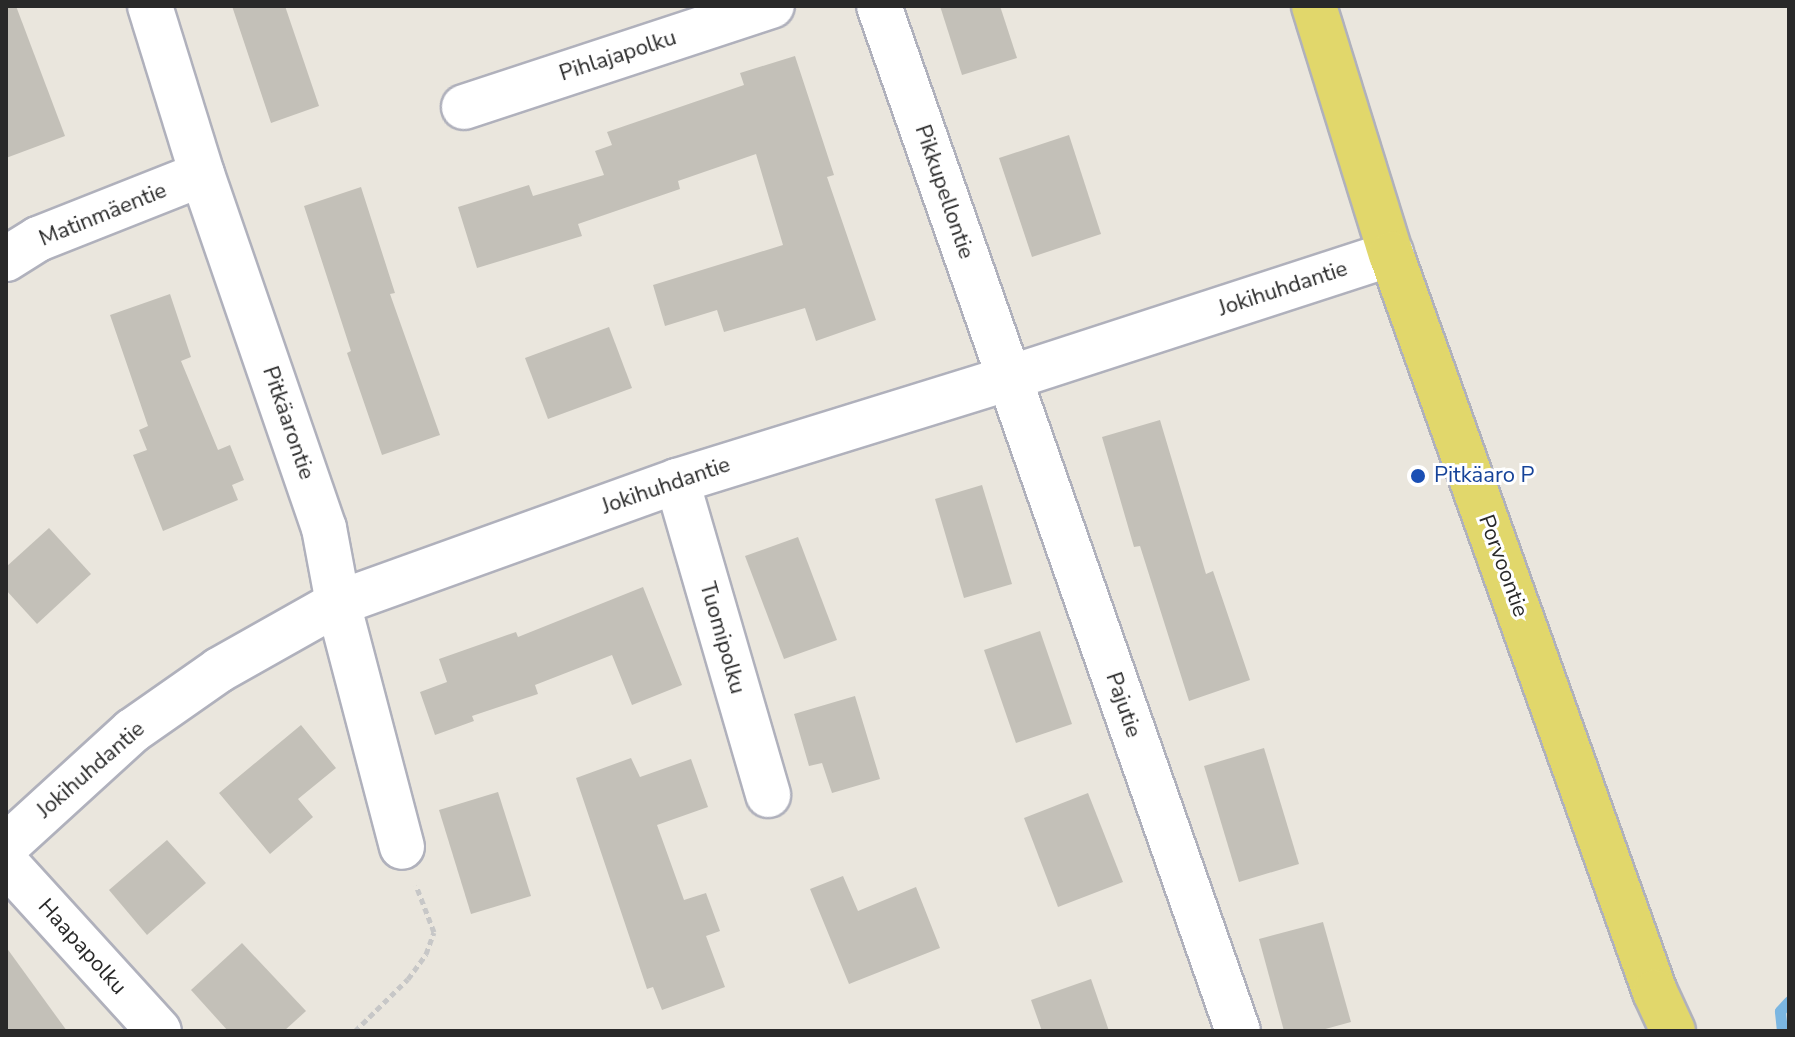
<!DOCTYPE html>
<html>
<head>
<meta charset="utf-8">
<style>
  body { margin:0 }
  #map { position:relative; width:1795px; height:1037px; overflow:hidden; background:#eae6dd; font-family:"Nunito Sans",sans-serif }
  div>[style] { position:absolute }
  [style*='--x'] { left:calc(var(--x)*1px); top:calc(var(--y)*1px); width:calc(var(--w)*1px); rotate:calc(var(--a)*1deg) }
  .stream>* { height:11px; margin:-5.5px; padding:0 5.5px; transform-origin:5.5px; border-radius:5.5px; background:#7bb6e1 }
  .building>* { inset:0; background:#c3c0b8 }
  .path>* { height:5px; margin-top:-2.5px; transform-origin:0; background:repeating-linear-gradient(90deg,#c7c7c7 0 6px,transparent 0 10px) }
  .roads { filter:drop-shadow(2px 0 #b0b1bc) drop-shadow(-2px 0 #b0b1bc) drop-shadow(0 2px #b0b1bc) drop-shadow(0 -2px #b0b1bc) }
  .street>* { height:44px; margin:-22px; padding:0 22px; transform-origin:22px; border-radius:22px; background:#fff }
  .primary>* { height:44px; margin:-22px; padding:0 22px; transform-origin:22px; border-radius:22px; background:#e1d76b }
  .dots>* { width:22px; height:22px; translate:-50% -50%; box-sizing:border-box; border:4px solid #fff; border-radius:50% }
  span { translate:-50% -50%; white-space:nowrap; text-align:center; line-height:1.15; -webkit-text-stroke:6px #fff; paint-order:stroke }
  .street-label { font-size:22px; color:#292929 }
  .transit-label { font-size:22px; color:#164399 }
  .left { translate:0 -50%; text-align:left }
  .frame { position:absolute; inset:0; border:8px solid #292929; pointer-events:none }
</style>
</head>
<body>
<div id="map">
  <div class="stream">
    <i style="--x:1782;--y:1031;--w:20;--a:-96"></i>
    <i style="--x:1780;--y:1011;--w:13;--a:-48"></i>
  </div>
  <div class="building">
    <i style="clip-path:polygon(6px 6px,16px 6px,65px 136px,6px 158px)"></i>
    <i style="clip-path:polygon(232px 6px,285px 6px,319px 106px,271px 123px)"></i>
    <i style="clip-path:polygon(940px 6px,1000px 6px,1017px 58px,962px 75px)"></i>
    <i style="clip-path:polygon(795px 56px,834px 175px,827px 177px,876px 320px,816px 341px,805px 308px,724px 332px,717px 310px,665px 326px,653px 285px,783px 245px,756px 154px,678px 181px,680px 189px,578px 224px,582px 236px,477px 268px,458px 207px,529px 185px,533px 196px,604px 175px,595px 151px,612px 145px,607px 132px,744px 85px,740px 73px)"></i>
    <i style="clip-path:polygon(1069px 135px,1101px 234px,1032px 257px,999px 158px)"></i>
    <i style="clip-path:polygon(361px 187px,395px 293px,390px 294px,440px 435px,382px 455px,347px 353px,351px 351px,304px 206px)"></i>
    <i style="clip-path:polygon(170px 294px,191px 357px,181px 361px,218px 450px,230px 445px,244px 480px,232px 485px,238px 500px,163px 531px,133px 455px,147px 450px,139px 430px,148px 426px,110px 315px)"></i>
    <i style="clip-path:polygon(609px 327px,632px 388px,548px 419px,525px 358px)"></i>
    <i style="clip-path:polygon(1160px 420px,1206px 574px,1213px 571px,1250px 680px,1189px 701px,1140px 546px,1134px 547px,1102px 437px)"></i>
    <i style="clip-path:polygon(982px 485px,1012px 584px,964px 598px,935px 499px)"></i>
    <i style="clip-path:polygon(49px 528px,91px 574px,37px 624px,6px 590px,6px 567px)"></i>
    <i style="clip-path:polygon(798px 537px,837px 640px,784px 659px,745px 556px)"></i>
    <i style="clip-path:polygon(643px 587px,682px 685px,632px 705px,612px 655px,535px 685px,538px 694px,472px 716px,474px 721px,435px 735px,420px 692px,447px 682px,439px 659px,516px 632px,518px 637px)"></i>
    <i style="clip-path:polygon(1040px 631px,1072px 724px,1016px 743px,984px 650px)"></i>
    <i style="clip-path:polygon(855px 696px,880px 779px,832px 793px,822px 763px,809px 766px,794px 714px)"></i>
    <i style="clip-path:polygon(301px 725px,336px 768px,298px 799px,313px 817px,270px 854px,219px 793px)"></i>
    <i style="clip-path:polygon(1264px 748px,1299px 864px,1239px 882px,1204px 766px)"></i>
    <i style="clip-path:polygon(631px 758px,640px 777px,691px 759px,708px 807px,657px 825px,684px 900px,706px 893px,720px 931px,706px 936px,725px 987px,662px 1010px,653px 987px,647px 989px,576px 778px)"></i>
    <i style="clip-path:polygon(498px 792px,531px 896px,471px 914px,439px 810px)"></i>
    <i style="clip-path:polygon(1088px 793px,1123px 882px,1058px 907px,1024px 818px)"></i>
    <i style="clip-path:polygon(167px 840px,206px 883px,147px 935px,109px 890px)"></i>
    <i style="clip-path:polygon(843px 876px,858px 911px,916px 887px,940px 948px,849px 984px,810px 889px)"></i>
    <i style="clip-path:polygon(1323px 922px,1351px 1022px,1318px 1031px,1284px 1031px,1259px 939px)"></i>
    <i style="clip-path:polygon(242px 943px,306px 1011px,284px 1031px,228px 1031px,191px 990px)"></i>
    <i style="clip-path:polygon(6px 947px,67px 1031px,6px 1031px)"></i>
    <i style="clip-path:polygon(1091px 979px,1109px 1031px,1042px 1031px,1031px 1000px)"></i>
  </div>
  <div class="path">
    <i style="--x:355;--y:1031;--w:74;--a:-44.5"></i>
    <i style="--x:408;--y:979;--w:31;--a:-54"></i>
    <i style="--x:426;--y:954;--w:23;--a:-70"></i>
    <i style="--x:434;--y:932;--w:50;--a:-111"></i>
  </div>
  <div class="roads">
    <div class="street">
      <i style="--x:150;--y:6;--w:176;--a:72.8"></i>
      <i style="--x:202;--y:174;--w:374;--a:71"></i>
      <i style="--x:324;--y:528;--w:76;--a:79.4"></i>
      <i style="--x:338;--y:603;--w:252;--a:75.3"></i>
      <i style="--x:879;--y:6;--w:1086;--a:70.7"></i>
      <i style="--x:464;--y:107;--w:324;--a:-18.2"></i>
      <i style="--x:6;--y:259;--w:38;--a:-32"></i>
      <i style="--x:38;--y:239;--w:176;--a:-21.6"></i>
      <i style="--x:677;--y:481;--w:327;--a:73.8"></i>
      <i style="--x:6;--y:846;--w:171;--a:-42.4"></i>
      <i style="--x:132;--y:731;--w:106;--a:-35"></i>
      <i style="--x:219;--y:670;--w:137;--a:-29.4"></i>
      <i style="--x:338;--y:603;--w:360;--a:-19.8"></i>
      <i style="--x:677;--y:481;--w:348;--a:-17.2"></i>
      <i style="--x:1009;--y:378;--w:402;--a:-18"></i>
      <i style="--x:6;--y:863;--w:227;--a:47.7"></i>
    </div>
    <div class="primary">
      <i style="--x:1314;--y:6;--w:260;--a:72.8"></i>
      <i style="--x:1391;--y:254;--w:784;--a:70.32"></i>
      <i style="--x:1655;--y:992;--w:43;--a:65.2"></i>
    </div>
  </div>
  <div class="dots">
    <i style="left:1418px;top:476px;background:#1a4fb4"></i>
  </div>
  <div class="street-label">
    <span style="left:618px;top:56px;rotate:-18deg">Pihlajapolku</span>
    <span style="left:944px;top:192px;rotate:71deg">Pikkupellontie</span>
    <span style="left:103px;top:215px;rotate:-22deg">Matinmäentie</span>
    <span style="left:1283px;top:289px;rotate:-18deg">Jokihuhdantie</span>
    <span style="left:288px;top:423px;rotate:71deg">Pitkäarontie</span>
    <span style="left:666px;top:486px;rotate:-19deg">Jokihuhdantie</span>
    <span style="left:1503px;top:566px;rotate:70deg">Porvoontie</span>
    <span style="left:722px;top:638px;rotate:74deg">Tuomipolku</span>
    <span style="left:1123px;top:705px;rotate:71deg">Pajutie</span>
    <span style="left:91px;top:770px;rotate:-41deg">Jokihuhdantie</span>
    <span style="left:82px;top:947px;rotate:48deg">Haapapolku</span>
  </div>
  <div class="transit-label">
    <span class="left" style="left:1434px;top:476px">Pitkäaro P</span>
  </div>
  <div class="frame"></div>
</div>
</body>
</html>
